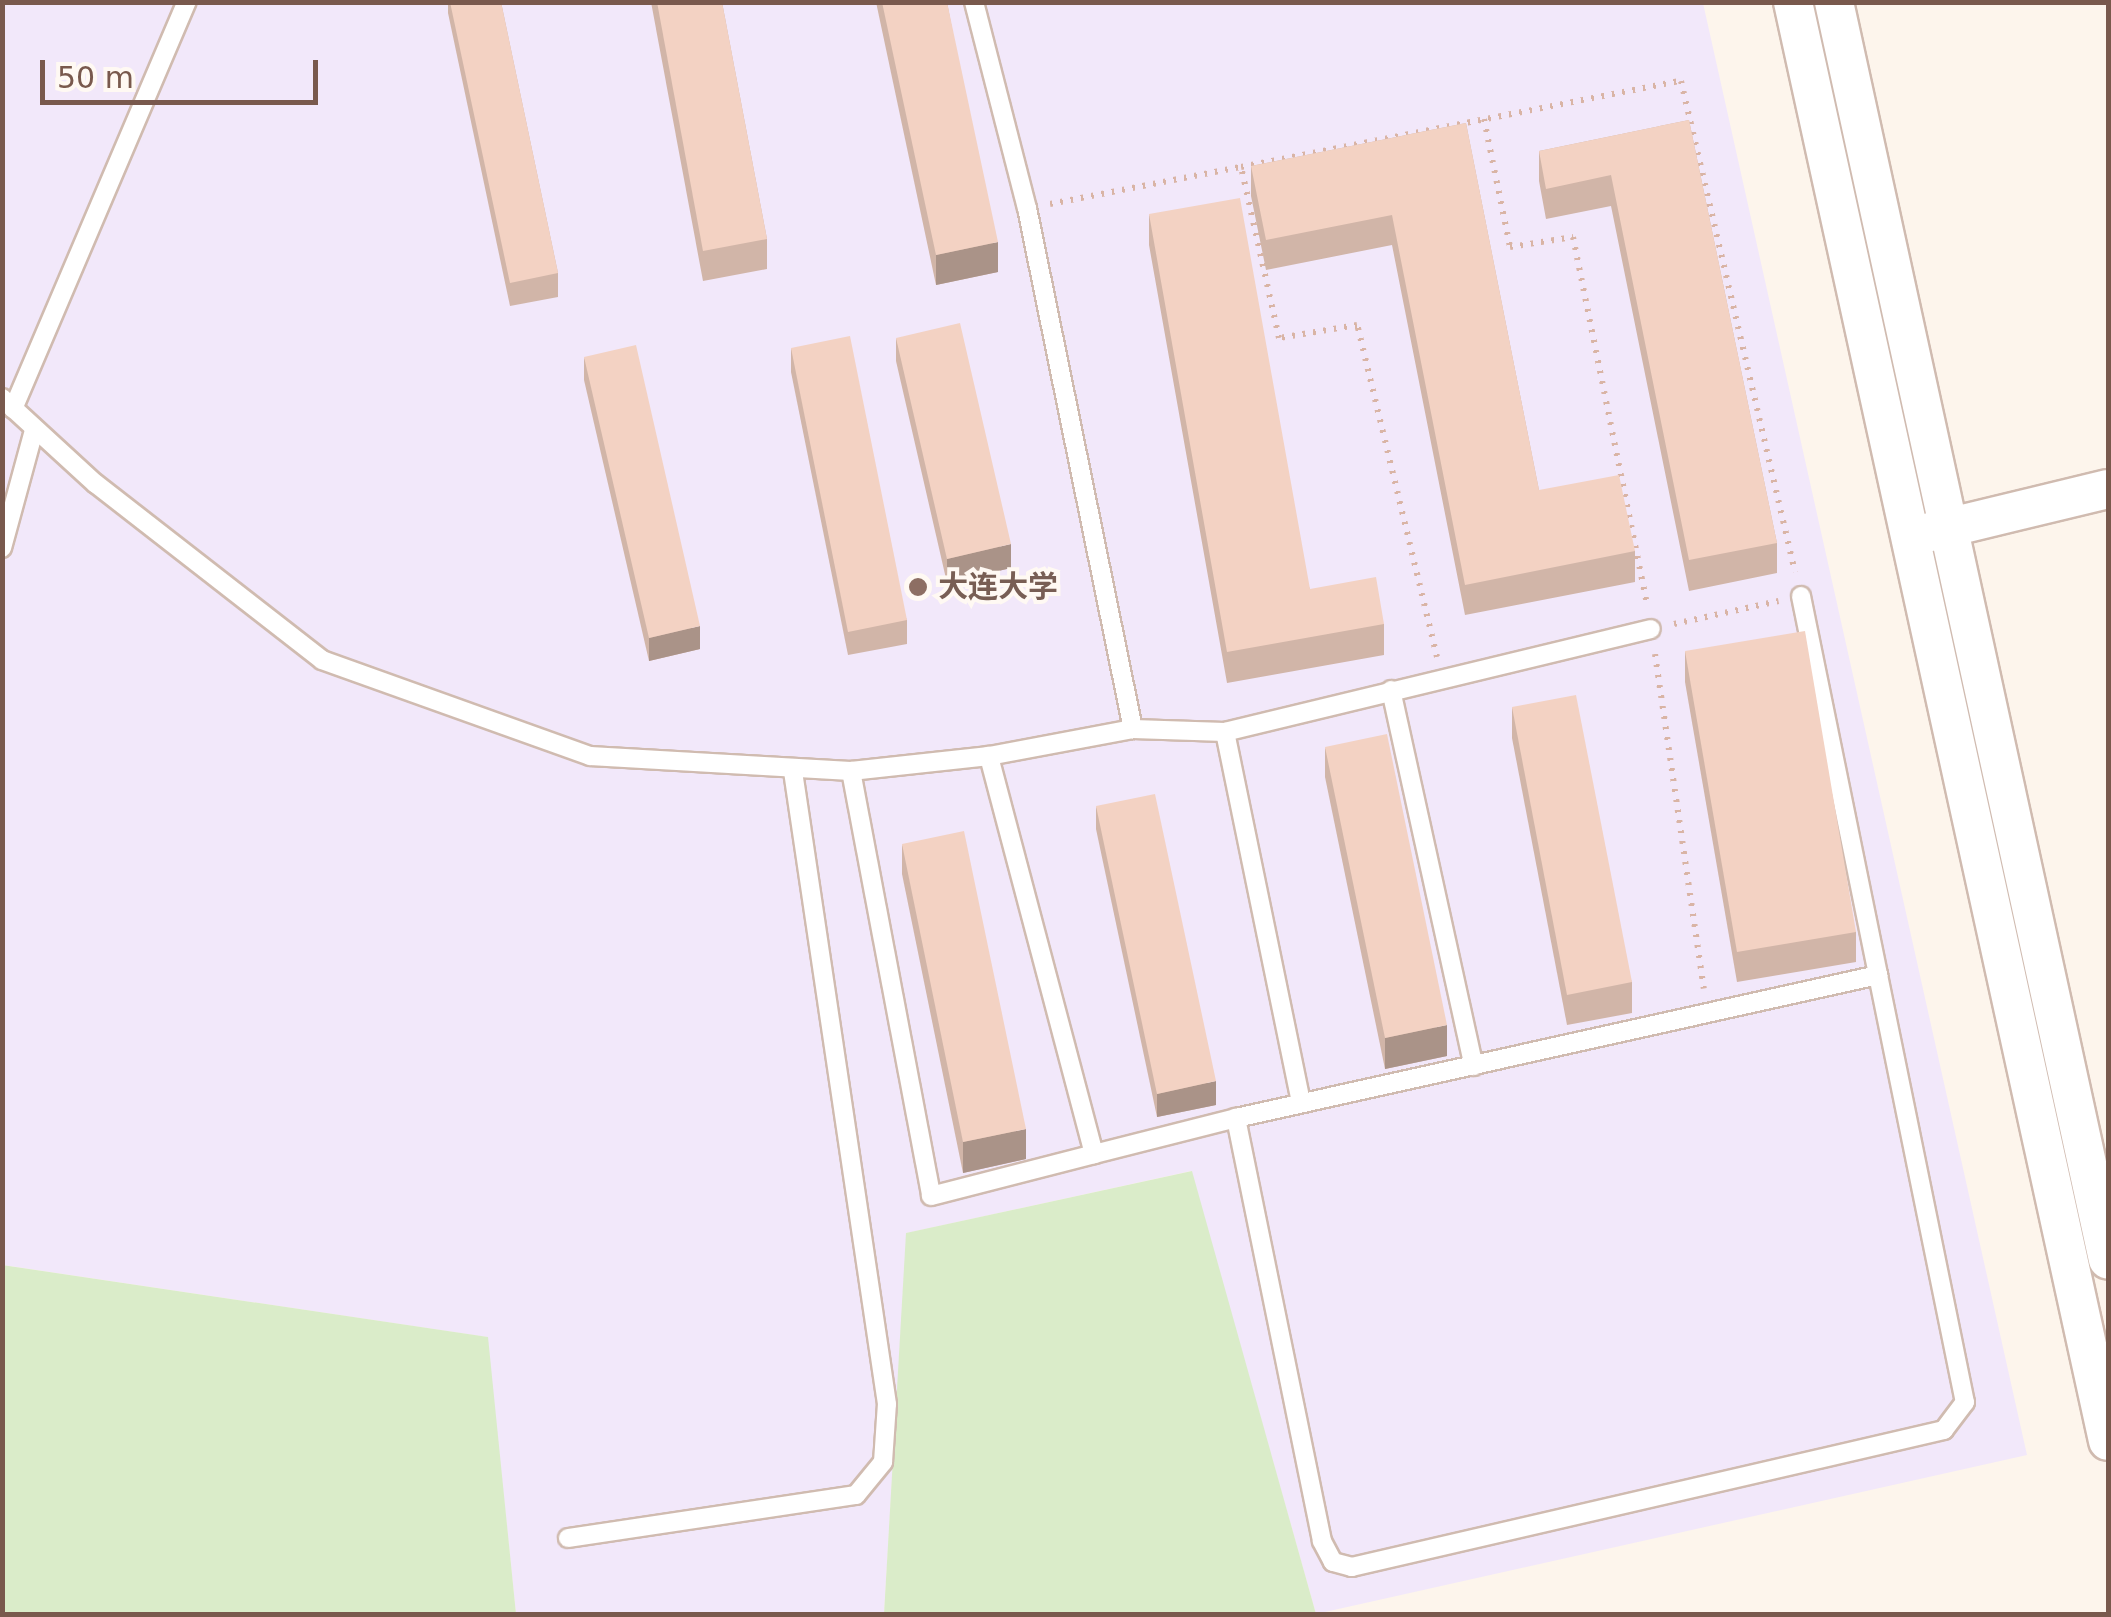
<!DOCTYPE html>
<html>
<head>
<meta charset="utf-8">
<style>
  body { margin:0 }
  #map { position:relative; width:2111px; height:1617px; overflow:hidden; background:#fdf5ec; font-family:"DejaVu Sans","Noto Sans SC",sans-serif }
  div>[style] { position:absolute }
  [style*='--x'] { left:calc(var(--x)*1px); top:calc(var(--y)*1px); width:calc(var(--w)*1px); rotate:calc(var(--a)*1deg) }
  .education>* { inset:0; background:#f2e8fa }
  .green>* { inset:0; background:#daecc9 }
  .path>* { height:6px; margin-top:-3px; transform-origin:0; background:repeating-linear-gradient(90deg,#d9b4a5 0 2.5px,transparent 0 10.5px) }
  .roads { filter:drop-shadow(2px 0 #d0bbb0) drop-shadow(-2px 0 #d0bbb0) drop-shadow(0 2px #d0bbb0) drop-shadow(0 -2px #d0bbb0) }
  .service>* { height:18px; margin:-9px; padding:0 9px; transform-origin:9px; border-radius:9px; background:#fff }
  .minor>* { height:38px; margin:-19px; padding:0 19px; transform-origin:19px; border-radius:19px; background:#fff }
  .wall>* { inset:0; background:#d1b5a8 }
  .shaded-wall>* { inset:0; background:#aa9388 }
  .building>* { inset:0; background:#f3d2c3 }
  .dots>* { width:28px; height:28px; translate:-50% -50%; box-sizing:border-box; border:5px solid #fff9f3; border-radius:50% }
  span { translate:-50% -50%; white-space:nowrap; text-align:center; line-height:1.15; -webkit-text-stroke:8px #fff9f3; paint-order:stroke }
  .education-label { font-size:30px; color:#785e54; font-weight:700 }
  .left { translate:0 -50%; text-align:left }
  .frame { position:absolute; inset:0; border:5px solid #79594d; pointer-events:none }
  .scale { position:absolute; left:40px; top:60px; width:278px; height:45px; box-sizing:border-box; border:5px solid #79594d; border-top:0; padding-left:12px; font-size:30px; line-height:35px; white-space:nowrap; color:#79594d; -webkit-text-stroke:8px #fff9f3; paint-order:stroke }
</style>
</head>
<body>
<div id="map">
  <div class="education">
    <i style="clip-path:polygon(2px 3px,1703px 3px,2027px 1455px,1316px 1614px,1191px 1171px,907px 1233px,884px 1614px,516px 1614px,487px 1337px,3px 1265px)"></i>
  </div>
  <div class="green">
    <i style="clip-path:polygon(1192px 1171px,1316px 1614px,884px 1614px,906px 1233px)"></i>
    <i style="clip-path:polygon(2px 1265px,488px 1337px,516px 1614px,3px 1614px)"></i>
  </div>
  <div class="path">
    <i style="--x:1484;--y:119;--w:131;--a:78.5"></i>
    <i style="--x:1510;--y:247;--w:64;--a:-9"></i>
    <i style="--x:1573;--y:237;--w:375;--a:78.6"></i>
    <i style="--x:1050;--y:204;--w:195;--a:-11"></i>
    <i style="--x:1674;--y:624;--w:107;--a:-12.4"></i>
    <i style="--x:1655;--y:654;--w:338;--a:81.7"></i>
    <i style="--x:1437;--y:657;--w:342;--a:-103.5"></i>
    <i style="--x:1357;--y:325;--w:79;--a:170.5"></i>
    <i style="--x:1279;--y:338;--w:175;--a:-102.5"></i>
    <i style="--x:1241;--y:167;--w:448;--a:-11.1"></i>
    <i style="--x:1681;--y:81;--w:504;--a:76.93"></i>
  </div>
  <div class="roads">
    <div class="service">
      <i style="--x:974;--y:2;--w:213;--a:75.6"></i>
      <i style="--x:1027;--y:208;--w:532;--a:78.5"></i>
      <i style="--x:2;--y:398;--w:127;--a:42.5"></i>
      <i style="--x:96;--y:484;--w:286;--a:37.9"></i>
      <i style="--x:322;--y:660;--w:285;--a:19.7"></i>
      <i style="--x:590;--y:756;--w:261;--a:3.3"></i>
      <i style="--x:851;--y:771;--w:139;--a:-6.2"></i>
      <i style="--x:989;--y:756;--w:147;--a:-10.6"></i>
      <i style="--x:1133;--y:729;--w:92;--a:1.9"></i>
      <i style="--x:1225;--y:732;--w:438;--a:-13.6"></i>
      <i style="--x:13;--y:409;--w:443;--a:-66.9"></i>
      <i style="--x:2;--y:548;--w:122;--a:-74.8"></i>
      <i style="--x:1801;--y:596;--w:387;--a:78.5"></i>
      <i style="--x:1878;--y:975;--w:436;--a:78.5"></i>
      <i style="--x:1965;--y:1402;--w:35;--a:127"></i>
      <i style="--x:1944;--y:1430;--w:608;--a:166.97"></i>
      <i style="--x:1352;--y:1567;--w:20;--a:-165"></i>
      <i style="--x:1333;--y:1562;--w:24;--a:-118"></i>
      <i style="--x:1322;--y:1541;--w:432;--a:-101.5"></i>
      <i style="--x:1236;--y:1118;--w:658;--a:-12.56"></i>
      <i style="--x:1391;--y:690;--w:385;--a:77.6"></i>
      <i style="--x:1225;--y:732;--w:378;--a:78.4"></i>
      <i style="--x:851;--y:771;--w:432;--a:79.3"></i>
      <i style="--x:931;--y:1196;--w:168;--a:-14.4"></i>
      <i style="--x:1094;--y:1154;--w:412;--a:-104.8"></i>
      <i style="--x:1094;--y:1154;--w:146;--a:-14.2"></i>
      <i style="--x:568;--y:1538;--w:291;--a:-8.5"></i>
      <i style="--x:856;--y:1495;--w:43;--a:-50.7"></i>
      <i style="--x:883;--y:1462;--w:58;--a:-86.1"></i>
      <i style="--x:887;--y:1404;--w:640;--a:-98.45"></i>
    </div>
    <div class="minor">
      <i style="--x:1793;--y:2;--w:1473;--a:77.65"></i>
      <i style="--x:1834;--y:2;--w:1287;--a:77.71"></i>
      <i style="--x:1926;--y:533;--w:187;--a:-13.6"></i>
    </div>
  </div>
  <div class="wall">
    <i style="clip-path:polygon(448px 2px,501px 2px,558px 273px,558px 297px,510px 306px,448px 13px)"></i>
    <i style="clip-path:polygon(651px 2px,722px 2px,767px 239px,767px 269px,703px 281px)"></i>
    <i style="clip-path:polygon(876px 2px,947px 2px,998px 272px,936px 285px)"></i>
    <i style="clip-path:polygon(1689px 120px,1777px 543px,1777px 573px,1689px 591px,1611px 206px,1546px 219px,1539px 181px,1539px 151px)"></i>
    <i style="clip-path:polygon(1466px 123px,1539px 490px,1635px 551px,1635px 582px,1465px 615px,1392px 245px,1266px 270px,1251px 196px,1251px 166px)"></i>
    <i style="clip-path:polygon(1149px 214px,1310px 589px,1384px 624px,1384px 655px,1227px 683px,1149px 245px)"></i>
    <i style="clip-path:polygon(896px 338px,1011px 568px,947px 583px,896px 361px)"></i>
    <i style="clip-path:polygon(791px 348px,907px 620px,907px 644px,848px 655px,791px 372px)"></i>
    <i style="clip-path:polygon(584px 357px,700px 649px,649px 661px,584px 380px)"></i>
    <i style="clip-path:polygon(1685px 651px,1856px 932px,1856px 962px,1737px 982px,1685px 682px)"></i>
    <i style="clip-path:polygon(1512px 707px,1632px 982px,1632px 1013px,1567px 1025px,1512px 738px)"></i>
    <i style="clip-path:polygon(1325px 747px,1447px 1056px,1385px 1069px,1325px 777px)"></i>
    <i style="clip-path:polygon(1096px 806px,1216px 1105px,1157px 1117px,1096px 829px)"></i>
    <i style="clip-path:polygon(902px 844px,1026px 1159px,963px 1173px,902px 874px)"></i>
  </div>
  <div class="shaded-wall">
    <i style="clip-path:polygon(998px 242px,998px 272px,936px 285px,936px 255px)"></i>
    <i style="clip-path:polygon(1011px 544px,1011px 568px,947px 583px,947px 559px)"></i>
    <i style="clip-path:polygon(700px 626px,700px 649px,649px 661px,649px 638px)"></i>
    <i style="clip-path:polygon(1447px 1025px,1447px 1056px,1385px 1069px,1385px 1038px)"></i>
    <i style="clip-path:polygon(1216px 1081px,1216px 1105px,1157px 1117px,1157px 1094px)"></i>
    <i style="clip-path:polygon(1026px 1129px,1026px 1159px,963px 1173px,963px 1142px)"></i>
  </div>
  <div class="building">
    <i style="clip-path:polygon(450px 2px,501px 2px,558px 273px,510px 283px)"></i>
    <i style="clip-path:polygon(657px 2px,722px 2px,767px 239px,703px 251px)"></i>
    <i style="clip-path:polygon(882px 2px,947px 2px,998px 242px,936px 255px)"></i>
    <i style="clip-path:polygon(1689px 120px,1777px 543px,1689px 560px,1611px 175px,1546px 189px,1539px 151px)"></i>
    <i style="clip-path:polygon(1466px 123px,1539px 490px,1619px 475px,1635px 551px,1465px 585px,1392px 215px,1266px 240px,1251px 166px)"></i>
    <i style="clip-path:polygon(1240px 198px,1310px 589px,1376px 577px,1384px 624px,1227px 652px,1149px 214px)"></i>
    <i style="clip-path:polygon(960px 323px,1011px 544px,947px 559px,896px 338px)"></i>
    <i style="clip-path:polygon(850px 336px,907px 620px,848px 632px,791px 348px)"></i>
    <i style="clip-path:polygon(636px 345px,700px 626px,649px 638px,584px 357px)"></i>
    <i style="clip-path:polygon(1805px 631px,1856px 932px,1737px 952px,1685px 651px)"></i>
    <i style="clip-path:polygon(1576px 695px,1632px 982px,1567px 995px,1512px 707px)"></i>
    <i style="clip-path:polygon(1387px 734px,1447px 1025px,1385px 1038px,1325px 747px)"></i>
    <i style="clip-path:polygon(1155px 794px,1216px 1081px,1157px 1094px,1096px 806px)"></i>
    <i style="clip-path:polygon(964px 831px,1026px 1129px,963px 1142px,902px 844px)"></i>
  </div>
  <div class="dots">
    <i style="left:918px;top:587px;background:#8d6e63"></i>
  </div>
  <div class="education-label">
    <span class="left" style="left:938px;top:587px">大连大学</span>
  </div>
  <div class="frame"></div>
  <div class="scale">50 m</div>
</div>
</body>
</html>
